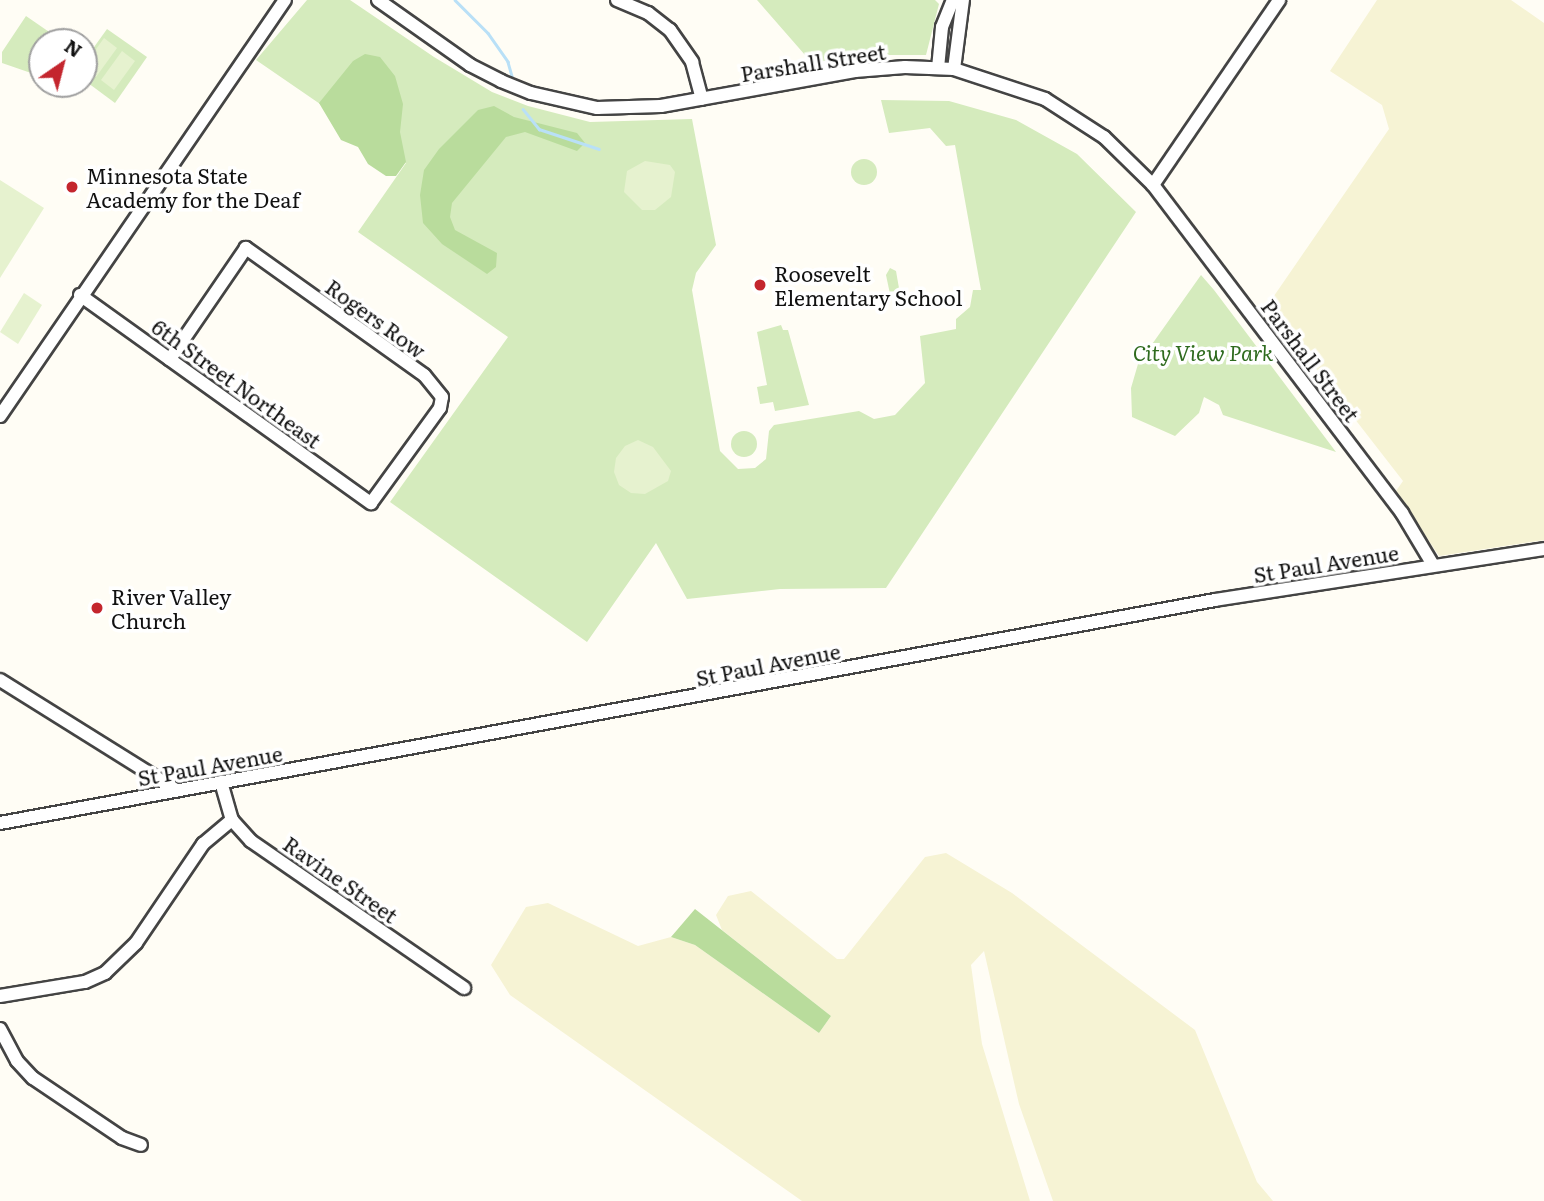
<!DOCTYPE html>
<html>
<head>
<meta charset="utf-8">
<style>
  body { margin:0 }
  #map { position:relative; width:1544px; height:1201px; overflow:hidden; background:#fffdf5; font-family:Literata,serif }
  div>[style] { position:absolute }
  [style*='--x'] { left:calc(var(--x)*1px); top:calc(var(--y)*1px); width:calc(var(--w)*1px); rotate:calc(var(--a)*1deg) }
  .farmland>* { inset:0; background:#f6f3d4 }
  .green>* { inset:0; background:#d5ebbd }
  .round { border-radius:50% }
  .forest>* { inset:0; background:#b9dc9c }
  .pitch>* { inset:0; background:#e6f2cf }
  .stream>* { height:2.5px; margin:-1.25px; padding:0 1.25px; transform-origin:1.25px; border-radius:1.25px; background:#b9e0f7 }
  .roads { filter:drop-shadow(2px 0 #444) drop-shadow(-2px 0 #444) drop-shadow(0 2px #444) drop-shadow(0 -2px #444) }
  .minor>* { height:12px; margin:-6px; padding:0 6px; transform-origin:6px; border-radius:6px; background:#fff }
  .dots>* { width:19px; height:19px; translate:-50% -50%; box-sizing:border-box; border:4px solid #fff; border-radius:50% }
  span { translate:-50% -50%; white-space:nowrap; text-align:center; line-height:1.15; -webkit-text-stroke:7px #fff; paint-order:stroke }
  .street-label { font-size:21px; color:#111 }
  .poi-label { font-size:21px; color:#111 }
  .left { translate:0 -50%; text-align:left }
  .park-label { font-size:21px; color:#2f6b1f; font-style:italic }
  .north { position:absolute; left:28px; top:28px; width:70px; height:70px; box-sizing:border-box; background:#fff; border:2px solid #a0a0a0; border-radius:50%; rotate:35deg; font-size:19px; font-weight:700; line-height:28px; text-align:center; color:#111 }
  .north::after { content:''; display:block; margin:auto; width:24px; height:32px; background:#c4262e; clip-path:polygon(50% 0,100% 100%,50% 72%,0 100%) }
</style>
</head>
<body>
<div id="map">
  <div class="farmland">
    <i style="clip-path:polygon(1377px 0,1511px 0,1544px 23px,1544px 540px,1439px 556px,1396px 491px,1403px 481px,1267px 306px,1389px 129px,1382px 105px,1330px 71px)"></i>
    <i style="clip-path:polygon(946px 853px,1012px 893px,1195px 1030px,1257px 1182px,1273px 1201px,1053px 1201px,1019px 1104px,984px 951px,971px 965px,982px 1044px,1030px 1201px,802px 1201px,510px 995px,491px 965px,526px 907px,548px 903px,638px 946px,671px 937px,695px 945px,819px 1033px,831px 1016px,722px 930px,716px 915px,728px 896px,751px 891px,837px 959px,844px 959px,925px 857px)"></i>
  </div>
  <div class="green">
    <i style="clip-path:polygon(307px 0,350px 0,434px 57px,492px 92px,528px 106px,590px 122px,692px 119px,716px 245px,696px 273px,692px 290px,720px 451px,738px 469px,755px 468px,766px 459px,769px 431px,774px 425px,859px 411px,874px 419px,895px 415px,925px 383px,920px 336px,956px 329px,956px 319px,970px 307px,973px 290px,981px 290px,955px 145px,946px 146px,930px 128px,889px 133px,881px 100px,949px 101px,1016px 120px,1077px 154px,1136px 212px,886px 588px,780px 589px,687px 599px,656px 543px,587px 642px,390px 502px,508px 337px,358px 232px,406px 163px,256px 60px)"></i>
    <i style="clip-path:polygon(757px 0,935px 0,939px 4px,926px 55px,860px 55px,812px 63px)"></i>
    <i style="clip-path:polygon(26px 16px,55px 36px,51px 42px,42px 42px,42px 56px,31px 73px,2px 63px,2px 52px)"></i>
    <i style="clip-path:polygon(107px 29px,147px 57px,115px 103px,84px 80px,84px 61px)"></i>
    <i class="round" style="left:851px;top:159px;width:26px;height:26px"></i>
    <i style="clip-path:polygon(890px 268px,896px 271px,900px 294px,896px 300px,890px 294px,886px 275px)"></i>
    <i style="clip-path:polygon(1201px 275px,1214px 290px,1336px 452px,1223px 415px,1219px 405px,1204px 397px,1199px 413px,1175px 436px,1132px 417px,1131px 388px,1138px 364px)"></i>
    <i style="clip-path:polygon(781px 325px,783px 330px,788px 330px,809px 405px,775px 411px,773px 402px,760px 404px,757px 387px,767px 385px,757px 332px)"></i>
    <i class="round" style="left:731px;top:431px;width:26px;height:26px"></i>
  </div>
  <div class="forest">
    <i style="clip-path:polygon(365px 54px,380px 57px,395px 76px,403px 104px,400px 132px,406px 162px,396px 176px,386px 176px,368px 164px,358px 147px,341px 140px,319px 103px,353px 61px)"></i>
    <i style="clip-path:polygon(494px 106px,514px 117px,577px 133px,585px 143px,577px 151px,525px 132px,506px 137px,452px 203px,450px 217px,455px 230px,497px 253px,496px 267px,487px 274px,442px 244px,423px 223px,420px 195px,424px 170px,439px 149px,478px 110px)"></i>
    <i style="clip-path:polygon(695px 909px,831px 1016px,819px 1033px,695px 945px,671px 937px)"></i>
  </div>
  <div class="pitch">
    <i style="clip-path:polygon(104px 38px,117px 48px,96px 77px,84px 66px)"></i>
    <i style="clip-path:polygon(122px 51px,135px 61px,114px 90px,101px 80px)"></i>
    <i style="clip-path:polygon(645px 161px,670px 165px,675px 172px,671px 197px,655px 210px,642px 210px,624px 192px,627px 171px)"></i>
    <i style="clip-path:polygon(0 180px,44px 208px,0 278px)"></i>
    <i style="clip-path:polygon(24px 293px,42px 305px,18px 344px,0 332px)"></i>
    <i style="clip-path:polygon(638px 440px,653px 447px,671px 471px,668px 481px,645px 494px,631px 493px,619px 485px,614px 472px,616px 458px,625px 446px)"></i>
  </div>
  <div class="stream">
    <i style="--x:455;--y:0;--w:47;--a:45"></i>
    <i style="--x:488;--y:33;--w:35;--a:55"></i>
    <i style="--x:508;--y:62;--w:19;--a:74"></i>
    <i style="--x:523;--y:109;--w:26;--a:51"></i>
    <i style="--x:539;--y:129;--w:63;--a:18.4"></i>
  </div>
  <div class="roads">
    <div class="minor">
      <i style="--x:378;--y:0;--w:113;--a:35.2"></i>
      <i style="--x:470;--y:65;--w:35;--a:27"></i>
      <i style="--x:501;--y:81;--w:32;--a:22"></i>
      <i style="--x:531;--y:93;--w:68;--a:12.8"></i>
      <i style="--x:597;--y:108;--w:64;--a:-1.8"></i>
      <i style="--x:661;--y:106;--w:197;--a:-10.2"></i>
      <i style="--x:855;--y:71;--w:50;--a:-4.6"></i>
      <i style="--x:905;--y:67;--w:49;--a:2.3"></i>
      <i style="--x:954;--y:69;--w:96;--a:18.2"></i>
      <i style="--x:1045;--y:99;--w:70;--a:32.8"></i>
      <i style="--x:1104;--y:137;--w:69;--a:44.4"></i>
      <i style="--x:1153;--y:185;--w:412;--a:52.8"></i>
      <i style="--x:1402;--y:513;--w:61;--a:59.2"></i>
      <i style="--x:617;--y:0;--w:34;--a:23"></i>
      <i style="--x:648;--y:13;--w:28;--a:38"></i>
      <i style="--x:670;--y:30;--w:39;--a:55"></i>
      <i style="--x:692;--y:62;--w:38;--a:75"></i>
      <i style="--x:938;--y:68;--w:41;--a:-84.4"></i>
      <i style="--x:942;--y:27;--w:29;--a:-68"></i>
      <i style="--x:954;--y:69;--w:70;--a:-82.6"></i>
      <i style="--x:1153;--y:185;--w:224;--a:-55.7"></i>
      <i style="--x:80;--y:295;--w:358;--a:35.6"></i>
      <i style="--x:371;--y:503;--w:117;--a:-54"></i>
      <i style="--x:440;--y:408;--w:11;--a:-80"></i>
      <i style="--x:442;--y:397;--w:28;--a:-129"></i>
      <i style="--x:424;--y:375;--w:219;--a:-144.5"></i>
      <i style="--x:246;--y:248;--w:135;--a:124.4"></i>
      <i style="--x:0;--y:416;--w:504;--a:-55.59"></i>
      <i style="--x:0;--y:680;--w:208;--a:32"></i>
      <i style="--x:221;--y:782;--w:40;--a:74"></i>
      <i style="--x:232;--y:820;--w:28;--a:48"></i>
      <i style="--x:251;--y:841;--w:259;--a:34.6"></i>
      <i style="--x:0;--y:823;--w:1235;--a:-10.4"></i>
      <i style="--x:1215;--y:600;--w:333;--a:-8.8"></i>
      <i style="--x:0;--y:996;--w:86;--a:-9.4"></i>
      <i style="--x:85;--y:982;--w:22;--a:-24"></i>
      <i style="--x:105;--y:973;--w:43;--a:-44.1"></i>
      <i style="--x:136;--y:943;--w:120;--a:-55.9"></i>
      <i style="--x:203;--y:844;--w:38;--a:-40"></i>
      <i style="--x:0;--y:1029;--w:36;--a:62"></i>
      <i style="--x:17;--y:1061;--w:23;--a:47"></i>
      <i style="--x:33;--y:1078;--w:107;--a:34"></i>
      <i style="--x:122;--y:1138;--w:20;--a:20"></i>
    </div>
  </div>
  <div class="dots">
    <i style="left:72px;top:187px;background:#c4262e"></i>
    <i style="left:760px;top:285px;background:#c4262e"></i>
    <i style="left:97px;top:608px;background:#c4262e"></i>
  </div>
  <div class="street-label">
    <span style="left:813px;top:62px;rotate:-9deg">Parshall Street</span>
    <span style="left:376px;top:318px;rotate:36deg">Rogers Row</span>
    <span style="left:1311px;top:360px;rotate:53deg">Parshall Street</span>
    <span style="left:237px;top:383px;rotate:36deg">6th Street Northeast</span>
    <span style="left:1326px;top:563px;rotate:-9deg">St Paul Avenue</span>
    <span style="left:768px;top:664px;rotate:-11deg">St Paul Avenue</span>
    <span style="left:210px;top:765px;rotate:-10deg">St Paul Avenue</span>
    <span style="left:341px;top:879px;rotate:35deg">Ravine Street</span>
  </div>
  <div class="poi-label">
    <span class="left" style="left:86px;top:187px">Minnesota State<br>Academy for the Deaf</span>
    <span class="left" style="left:774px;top:285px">Roosevelt<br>Elementary School</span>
    <span class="left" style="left:111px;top:608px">River Valley<br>Church</span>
  </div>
  <div class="park-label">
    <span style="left:1203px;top:352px">City View Park</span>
  </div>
  <div class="north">N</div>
</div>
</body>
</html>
